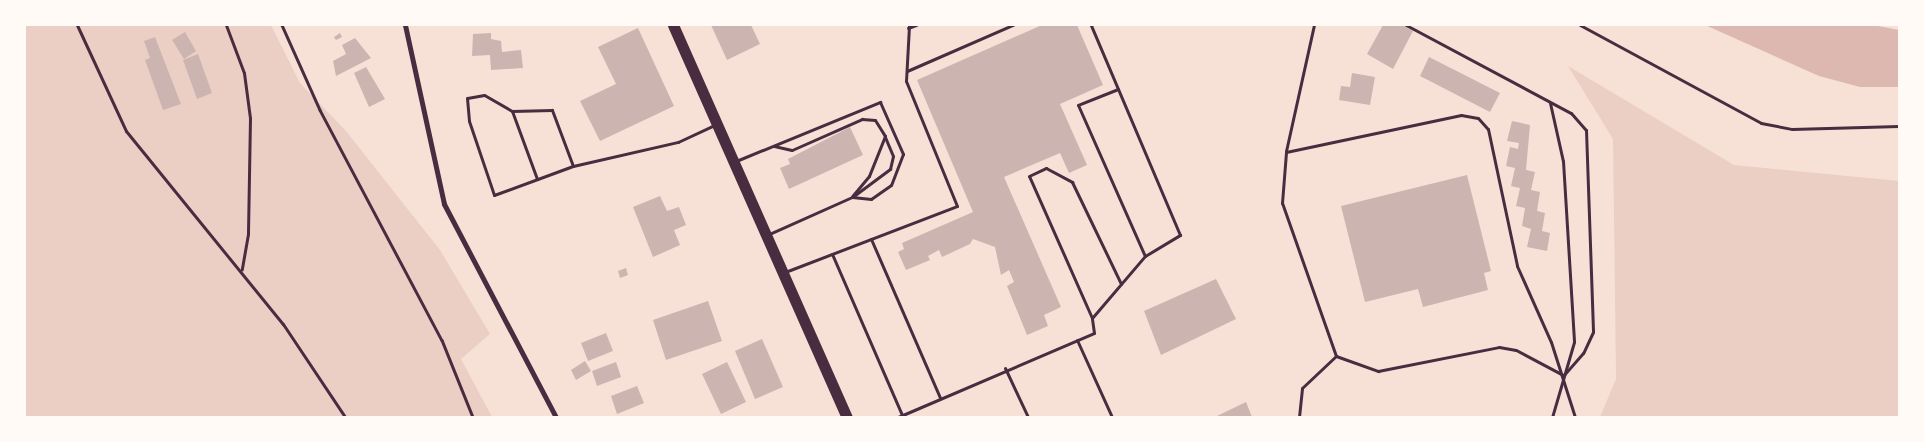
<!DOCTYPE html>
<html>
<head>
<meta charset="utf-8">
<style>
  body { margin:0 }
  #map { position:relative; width:1924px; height:442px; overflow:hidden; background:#f7e1d7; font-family:Karla,sans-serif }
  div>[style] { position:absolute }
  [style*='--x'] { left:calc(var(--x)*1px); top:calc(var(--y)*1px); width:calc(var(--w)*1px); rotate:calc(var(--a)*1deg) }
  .green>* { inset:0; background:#ebcfc5 }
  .water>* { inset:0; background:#dcb8b0 }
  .building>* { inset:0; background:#ccb4b1 }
  .path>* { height:2.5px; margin:-1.25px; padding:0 1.25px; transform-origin:1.25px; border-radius:1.25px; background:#4a2c40 }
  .service>* { height:3px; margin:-1.5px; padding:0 1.5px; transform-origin:1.5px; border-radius:1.5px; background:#4a2c40 }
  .minor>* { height:5px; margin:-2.5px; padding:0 2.5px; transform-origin:2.5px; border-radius:2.5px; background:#4a2c40 }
  .trunk>* { height:11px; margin:-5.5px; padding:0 5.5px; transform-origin:5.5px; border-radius:5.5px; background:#4a2c40 }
  span { translate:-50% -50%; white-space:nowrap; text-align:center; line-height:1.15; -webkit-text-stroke:4px #fffaf5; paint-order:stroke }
  .frame { position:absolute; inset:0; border:26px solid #fffaf5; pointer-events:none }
</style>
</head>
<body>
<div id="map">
  <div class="green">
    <i style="clip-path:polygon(25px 25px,271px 25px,300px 83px,346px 131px,440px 250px,490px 334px,461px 359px,492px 417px,25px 417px)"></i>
    <i style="clip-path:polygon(1568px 66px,1734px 165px,1899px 181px,1899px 417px,1600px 417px,1616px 379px,1613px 139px)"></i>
  </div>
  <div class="water">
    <i style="clip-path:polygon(1705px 25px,1873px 25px,1899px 30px,1899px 87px,1860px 87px,1819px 76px)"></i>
  </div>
  <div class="building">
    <i style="clip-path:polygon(711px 25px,751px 25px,760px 44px,727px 60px)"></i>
    <i style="clip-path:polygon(1042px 25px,1077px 25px,1103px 85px,1060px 104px,1087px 165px,1069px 173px,1060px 153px,1004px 177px,1061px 307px,1044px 315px,1048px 326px,1027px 335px,1007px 286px,1014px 282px,1009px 270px,1001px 275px,995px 247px,973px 239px,970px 244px,942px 257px,939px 250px,928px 256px,930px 260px,906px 270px,898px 252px,904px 249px,902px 243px,973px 212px,917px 80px)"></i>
    <i style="clip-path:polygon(1383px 25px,1402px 25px,1413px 31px,1393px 69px,1367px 54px)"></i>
    <i style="clip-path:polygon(638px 28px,674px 106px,600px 141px,580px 101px,616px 84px,598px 47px)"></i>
    <i style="clip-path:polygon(185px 32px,196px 51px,184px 59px,172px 40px)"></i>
    <i style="clip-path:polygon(340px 33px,342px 37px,336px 40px,334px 37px)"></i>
    <i style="clip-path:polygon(491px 33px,491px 39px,501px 41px,502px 52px,521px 50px,523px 68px,491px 70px,490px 55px,472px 56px,473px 34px)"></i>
    <i style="clip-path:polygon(155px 37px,181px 104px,163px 110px,145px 60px,150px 58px,144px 41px)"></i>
    <i style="clip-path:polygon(355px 38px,371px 58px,336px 76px,333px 61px,346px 54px,342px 45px)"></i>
    <i style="clip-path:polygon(198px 54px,212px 93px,197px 99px,183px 60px)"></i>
    <i style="clip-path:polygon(1429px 57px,1500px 93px,1490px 112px,1420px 76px)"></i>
    <i style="clip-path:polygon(366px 67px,385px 99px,369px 107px,354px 73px)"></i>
    <i style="clip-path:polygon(1352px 73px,1375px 77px,1370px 105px,1339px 100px,1341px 86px,1350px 87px)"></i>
    <i style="clip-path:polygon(1512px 121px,1530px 125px,1526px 170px,1535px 172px,1531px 190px,1540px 192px,1537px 211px,1545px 213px,1542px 231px,1550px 233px,1547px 251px,1527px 247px,1531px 229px,1522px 226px,1525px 208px,1516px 206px,1520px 188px,1511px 186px,1515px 168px,1506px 166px,1510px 147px,1518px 149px,1519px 143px,1507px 141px)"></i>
    <i style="clip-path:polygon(850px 127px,863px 155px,789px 189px,780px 168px,790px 164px,788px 159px)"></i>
    <i style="clip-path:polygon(1467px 175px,1491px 271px,1484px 273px,1488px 290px,1423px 307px,1418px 289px,1365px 302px,1341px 206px)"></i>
    <i style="clip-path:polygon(660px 196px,667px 211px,679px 207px,686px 225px,674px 230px,680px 245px,653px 257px,633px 207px)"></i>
    <i style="clip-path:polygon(626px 268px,628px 275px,620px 278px,618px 271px)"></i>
    <i style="clip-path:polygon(1216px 279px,1236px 319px,1161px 355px,1144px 311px)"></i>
    <i style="clip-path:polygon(708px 301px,722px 341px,666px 360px,653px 320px)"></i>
    <i style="clip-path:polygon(606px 333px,613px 351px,588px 361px,581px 343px)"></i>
    <i style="clip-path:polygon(762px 339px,783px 387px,755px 399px,735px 351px)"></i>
    <i style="clip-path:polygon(585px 361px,591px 371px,576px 380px,571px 370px)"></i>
    <i style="clip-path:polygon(616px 362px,621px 377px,597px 386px,592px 371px)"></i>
    <i style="clip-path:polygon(727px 362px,746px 402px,721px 414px,702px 374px)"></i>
    <i style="clip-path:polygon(637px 386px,644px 403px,617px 414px,611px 396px)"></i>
    <i style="clip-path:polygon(1246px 402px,1252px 417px,1215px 417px)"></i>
  </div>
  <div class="path">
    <i style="--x:282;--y:25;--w:93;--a:65.9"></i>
    <i style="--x:320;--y:110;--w:260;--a:62.1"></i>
    <i style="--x:442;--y:340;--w:83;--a:68.1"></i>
  </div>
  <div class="service">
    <i style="--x:77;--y:25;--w:117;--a:65.2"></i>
    <i style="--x:126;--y:131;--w:249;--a:50.9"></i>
    <i style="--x:283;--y:324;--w:112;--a:56.3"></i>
    <i style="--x:226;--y:25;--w:51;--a:69.4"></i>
    <i style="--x:244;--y:73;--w:45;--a:82.4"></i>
    <i style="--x:250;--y:118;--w:116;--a:91"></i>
    <i style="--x:248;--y:234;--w:36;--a:100"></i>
    <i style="--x:1406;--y:25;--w:187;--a:28.1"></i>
    <i style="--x:1571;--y:113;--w:23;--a:49"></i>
    <i style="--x:1586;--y:130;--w:202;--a:88"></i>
    <i style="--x:1593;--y:332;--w:23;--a:115"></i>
    <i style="--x:1583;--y:353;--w:29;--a:131"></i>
    <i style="--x:1580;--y:25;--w:206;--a:28.4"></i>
    <i style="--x:1761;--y:123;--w:32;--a:11"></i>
    <i style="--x:1792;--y:129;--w:107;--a:-1.6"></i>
    <i style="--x:908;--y:28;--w:9;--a:-21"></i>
    <i style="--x:907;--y:71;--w:116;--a:-23.5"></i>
    <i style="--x:1118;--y:89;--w:43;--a:158.2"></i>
    <i style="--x:1078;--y:105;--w:165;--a:66.1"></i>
    <i style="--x:1550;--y:103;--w:59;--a:77.4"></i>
    <i style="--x:1563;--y:161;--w:181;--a:86.5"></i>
    <i style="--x:1574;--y:342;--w:78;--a:106.3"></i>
    <i style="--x:512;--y:111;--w:72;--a:69.8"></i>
    <i style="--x:774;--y:146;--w:18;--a:13"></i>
    <i style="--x:792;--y:150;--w:77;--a:-23.9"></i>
    <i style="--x:862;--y:119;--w:13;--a:4"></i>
    <i style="--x:875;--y:120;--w:19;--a:58"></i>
    <i style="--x:885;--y:136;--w:43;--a:111.8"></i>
    <i style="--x:869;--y:176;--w:26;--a:130"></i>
    <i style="--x:1286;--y:151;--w:129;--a:-77.5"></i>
    <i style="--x:736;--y:161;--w:156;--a:-22.3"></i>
    <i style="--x:880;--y:102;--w:57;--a:66.1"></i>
    <i style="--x:903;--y:154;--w:33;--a:111"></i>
    <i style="--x:891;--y:185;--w:24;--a:145"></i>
    <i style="--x:871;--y:199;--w:19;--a:-174"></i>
    <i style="--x:852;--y:197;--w:91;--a:156"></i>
    <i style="--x:573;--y:166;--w:60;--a:-110.6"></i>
    <i style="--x:552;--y:110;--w:40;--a:178.6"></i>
    <i style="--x:512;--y:111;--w:32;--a:-150"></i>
    <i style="--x:484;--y:95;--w:17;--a:170"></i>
    <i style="--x:467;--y:98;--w:23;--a:85"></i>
    <i style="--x:469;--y:121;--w:78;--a:71.3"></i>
    <i style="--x:494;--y:195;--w:84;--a:-20.2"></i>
    <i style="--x:573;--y:166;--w:108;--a:-12.9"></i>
    <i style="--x:678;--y:142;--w:40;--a:-25"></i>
    <i style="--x:855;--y:195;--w:44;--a:-36.6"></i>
    <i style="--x:890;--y:169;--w:13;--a:-77"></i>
    <i style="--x:893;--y:156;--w:21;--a:-113"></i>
    <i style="--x:871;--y:239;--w:173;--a:66.5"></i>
    <i style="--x:832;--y:254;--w:176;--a:66.5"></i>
    <i style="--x:785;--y:272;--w:184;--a:-21"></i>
    <i style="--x:957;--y:206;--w:135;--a:-112.2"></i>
    <i style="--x:906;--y:81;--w:56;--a:-86.9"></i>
    <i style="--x:1092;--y:318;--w:155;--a:-113.9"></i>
    <i style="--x:1029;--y:176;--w:19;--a:-25"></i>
    <i style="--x:1046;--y:168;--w:30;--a:28"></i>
    <i style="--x:1072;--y:182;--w:113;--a:64.3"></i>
    <i style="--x:1077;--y:340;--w:85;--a:65.6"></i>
    <i style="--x:1336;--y:356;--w:162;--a:-109.4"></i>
    <i style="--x:1282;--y:203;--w:51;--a:-85.5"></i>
    <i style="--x:1286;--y:152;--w:179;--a:-11.9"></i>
    <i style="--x:1461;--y:115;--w:17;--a:10"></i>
    <i style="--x:1478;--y:118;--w:15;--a:48"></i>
    <i style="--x:1488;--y:129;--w:140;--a:78"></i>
    <i style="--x:1517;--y:266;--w:83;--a:65.9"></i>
    <i style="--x:1551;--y:342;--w:79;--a:72.3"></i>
    <i style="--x:1336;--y:356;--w:45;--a:19.7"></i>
    <i style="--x:1378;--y:371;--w:123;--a:-11.2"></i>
    <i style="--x:1499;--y:347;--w:17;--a:10"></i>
    <i style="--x:1516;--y:350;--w:53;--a:28"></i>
    <i style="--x:1005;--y:368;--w:54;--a:64.9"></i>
    <i style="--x:898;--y:417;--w:213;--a:-23.2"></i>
    <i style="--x:1094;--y:333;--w:15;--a:-98"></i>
    <i style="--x:1092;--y:318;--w:82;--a:-49.5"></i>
    <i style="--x:1145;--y:256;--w:41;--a:-31"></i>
    <i style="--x:1180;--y:235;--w:228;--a:-113"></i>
    <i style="--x:1299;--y:417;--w:29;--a:-84"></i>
    <i style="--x:1302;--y:388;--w:47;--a:-43.3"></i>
  </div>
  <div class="minor">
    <i style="--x:405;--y:25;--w:183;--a:77.7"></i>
    <i style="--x:444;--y:204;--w:241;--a:62.3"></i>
  </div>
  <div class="trunk">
    <i style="--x:673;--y:25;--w:429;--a:66.1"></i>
  </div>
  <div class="frame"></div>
</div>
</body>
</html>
